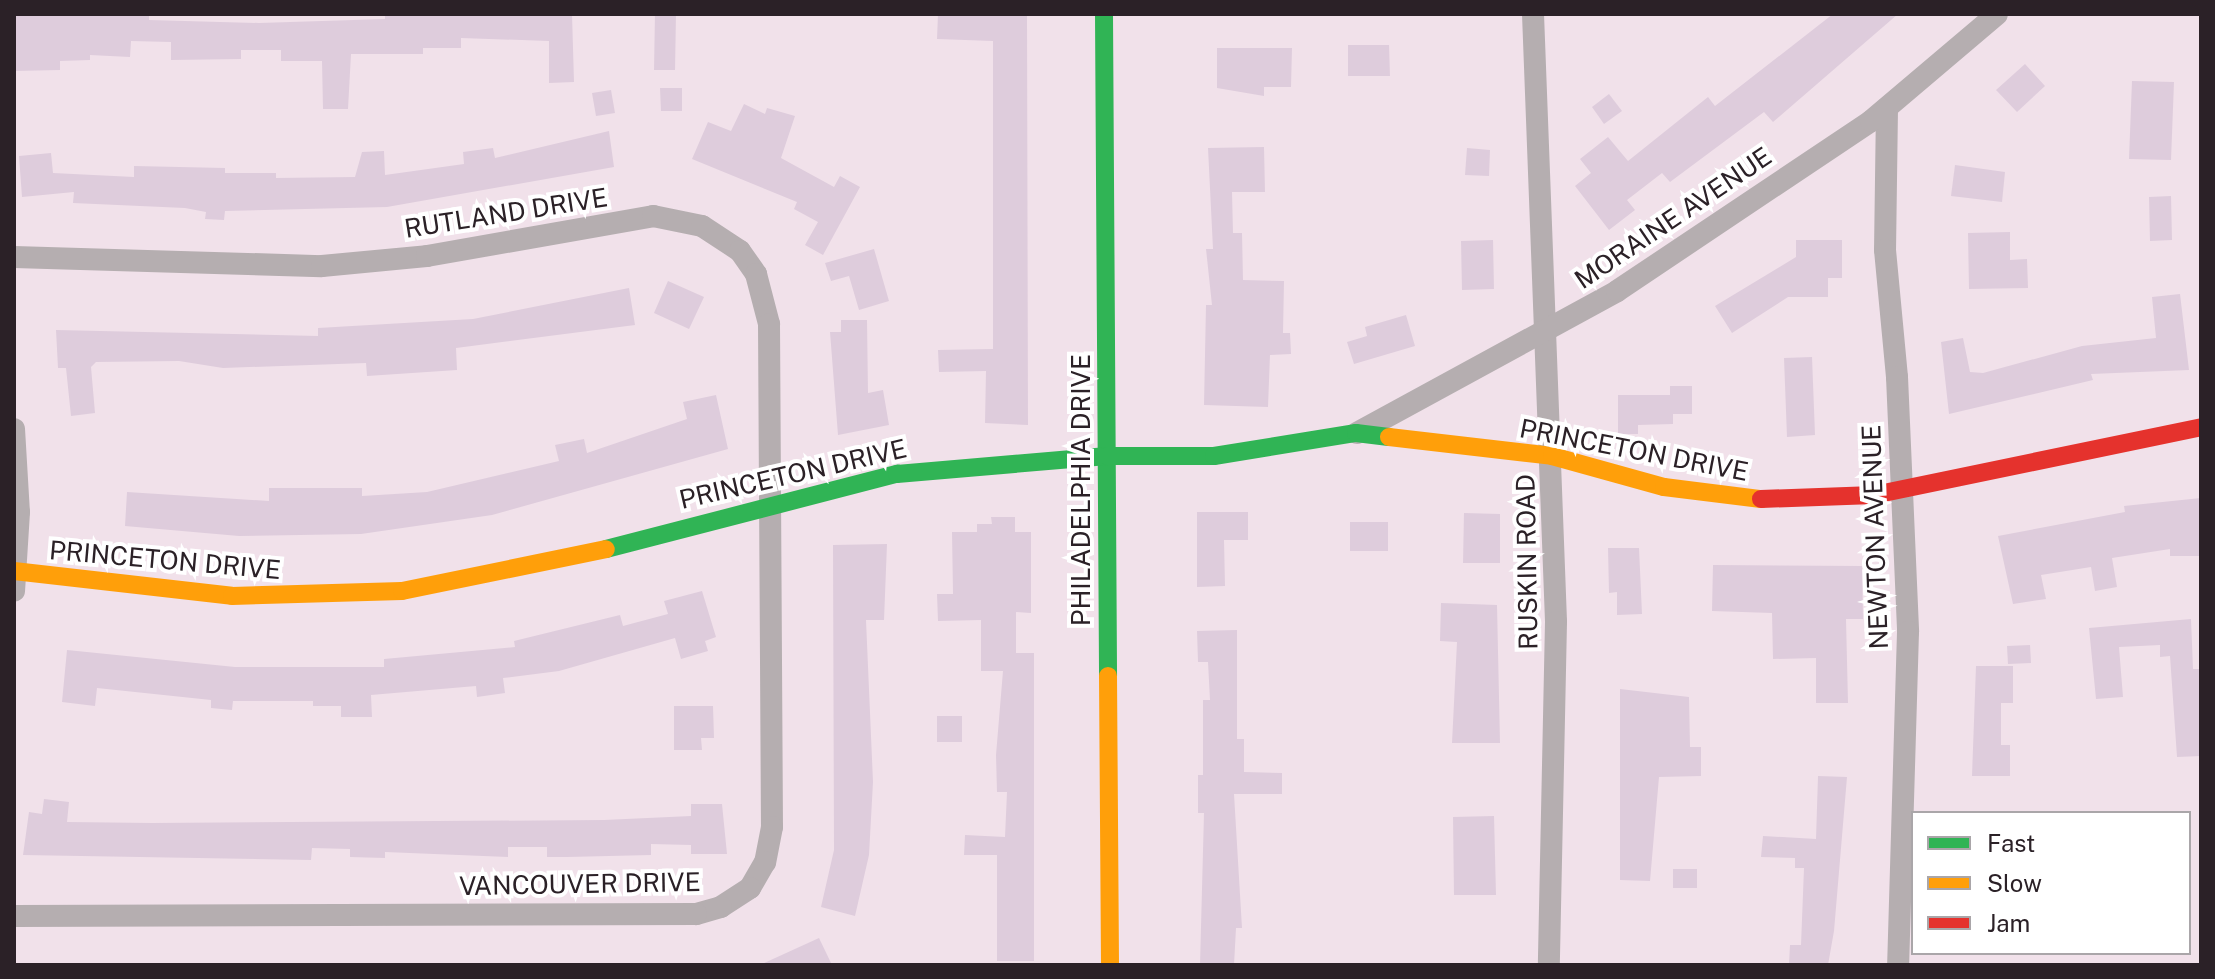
<!DOCTYPE html>
<html>
<head>
<meta charset="utf-8">
<style>
  body { margin:0 }
  #map { position:relative; width:2215px; height:979px; overflow:hidden; background:#f1e1ea; font-family:"Public Sans",sans-serif }
  div>[style] { position:absolute }
  [style*='--x'] { left:calc(var(--x)*1px); top:calc(var(--y)*1px); width:calc(var(--w)*1px); rotate:calc(var(--a)*1deg) }
  .building>* { inset:0; background:#deccdc }
  .street>* { height:22px; margin:-11px; padding:0 11px; transform-origin:11px; border-radius:11px; background:#b5aeb0 }
  .fast>* { height:18px; margin:-9px; padding:0 9px; transform-origin:9px; border-radius:9px; background:#30b455 }
  .slow>* { height:18px; margin:-9px; padding:0 9px; transform-origin:9px; border-radius:9px; background:#ff9f0a }
  .jam>* { height:18px; margin:-9px; padding:0 9px; transform-origin:9px; border-radius:9px; background:#e5322d }
  span { translate:-50% -50%; white-space:nowrap; text-align:center; line-height:1.15; -webkit-text-stroke:8px #fff; paint-order:stroke }
  .street-label { font-size:26px; color:#2b2127 }
  .frame { position:absolute; inset:0; border:16px solid #2b2127; pointer-events:none }
  .legend { position:absolute; left:1911px; top:811px; width:280px; height:144px; box-sizing:border-box; background:#fff; border:2px solid #aaa6a9; margin:0; padding:10px 14px; list-style:none; font-size:24px; color:#2b2127 }
  .legend li { display:flex; align-items:center; gap:16px; height:40px }
  .legend b { width:40px; border:2px solid #aaa6a9 }
</style>
</head>
<body>
<div id="map">
  <div class="building">
    <i style="clip-path:polygon(14px 14px,149px 14px,149px 20px,259px 23px,385px 19px,385px 14px,572px 14px,574px 82px,549px 83px,549px 41px,461px 38px,461px 48px,423px 48px,423px 54px,351px 54px,348px 109px,323px 109px,322px 61px,281px 61px,281px 50px,241px 50px,241px 59px,171px 60px,171px 42px,131px 41px,130px 57px,90px 55px,90px 60px,60px 61px,60px 70px,14px 71px)"></i>
    <i style="clip-path:polygon(655px 14px,676px 14px,675px 70px,654px 70px)"></i>
    <i style="clip-path:polygon(938px 14px,1027px 14px,1028px 425px,985px 423px,986px 371px,939px 372px,938px 350px,993px 349px,993px 41px,937px 39px)"></i>
    <i style="clip-path:polygon(1833px 14px,1898px 14px,1773px 122px,1764px 112px,1670px 182px,1662px 173px,1627px 200px,1635px 210px,1609px 230px,1575px 186px,1591px 173px,1580px 159px,1608px 137px,1628px 161px,1708px 97px,1715px 106px)"></i>
    <i style="clip-path:polygon(1348px 45px,1389px 45px,1390px 76px,1348px 76px)"></i>
    <i style="clip-path:polygon(1217px 48px,1292px 48px,1291px 87px,1264px 87px,1264px 96px,1217px 88px)"></i>
    <i style="clip-path:polygon(2025px 64px,2045px 86px,2017px 112px,1996px 90px)"></i>
    <i style="clip-path:polygon(2132px 81px,2174px 82px,2171px 160px,2129px 159px)"></i>
    <i style="clip-path:polygon(660px 88px,682px 88px,682px 111px,661px 111px)"></i>
    <i style="clip-path:polygon(611px 90px,615px 113px,596px 116px,592px 93px)"></i>
    <i style="clip-path:polygon(1609px 94px,1622px 111px,1604px 124px,1592px 107px)"></i>
    <i style="clip-path:polygon(744px 104px,765px 114px,767px 108px,795px 116px,781px 158px,834px 187px,840px 176px,860px 187px,823px 255px,805px 245px,818px 222px,794px 209px,797px 202px,692px 159px,708px 122px,731px 131px)"></i>
    <i style="clip-path:polygon(609px 131px,614px 167px,387px 207px,225px 211px,224px 220px,205px 219px,206px 212px,185px 208px,73px 203px,74px 192px,22px 197px,19px 156px,51px 153px,53px 173px,134px 177px,134px 166px,225px 168px,225px 173px,276px 173px,276px 178px,355px 177px,362px 152px,384px 151px,385px 175px,464px 164px,463px 152px,493px 148px,495px 158px)"></i>
    <i style="clip-path:polygon(1264px 147px,1265px 192px,1232px 192px,1233px 233px,1242px 233px,1243px 280px,1284px 281px,1283px 333px,1290px 333px,1291px 354px,1270px 355px,1268px 407px,1204px 405px,1206px 305px,1212px 305px,1206px 249px,1213px 249px,1208px 148px)"></i>
    <i style="clip-path:polygon(1467px 148px,1490px 150px,1489px 176px,1465px 175px)"></i>
    <i style="clip-path:polygon(1955px 165px,2005px 172px,2002px 202px,1951px 196px)"></i>
    <i style="clip-path:polygon(2171px 196px,2172px 240px,2150px 241px,2149px 197px)"></i>
    <i style="clip-path:polygon(2010px 232px,2010px 260px,2027px 259px,2028px 288px,1969px 289px,1968px 233px)"></i>
    <i style="clip-path:polygon(1493px 240px,1494px 289px,1462px 290px,1461px 241px)"></i>
    <i style="clip-path:polygon(1796px 240px,1842px 240px,1842px 278px,1828px 278px,1828px 297px,1788px 297px,1732px 333px,1715px 306px,1796px 257px)"></i>
    <i style="clip-path:polygon(874px 249px,889px 301px,859px 310px,849px 276px,831px 281px,825px 263px)"></i>
    <i style="clip-path:polygon(668px 281px,704px 297px,689px 329px,654px 313px)"></i>
    <i style="clip-path:polygon(629px 288px,635px 325px,456px 348px,457px 370px,367px 376px,366px 363px,223px 368px,179px 361px,96px 362px,91px 367px,95px 413px,71px 416px,66px 368px,58px 368px,56px 330px,318px 336px,318px 328px,473px 319px)"></i>
    <i style="clip-path:polygon(2180px 294px,2189px 370px,2091px 374px,2093px 380px,1949px 414px,1941px 342px,1963px 338px,1970px 372px,1983px 373px,2082px 346px,2156px 338px,2152px 297px)"></i>
    <i style="clip-path:polygon(1406px 315px,1415px 346px,1354px 364px,1347px 342px,1367px 336px,1365px 327px)"></i>
    <i style="clip-path:polygon(841px 320px,867px 320px,868px 393px,883px 390px,889px 425px,838px 435px,830px 332px,841px 332px)"></i>
    <i style="clip-path:polygon(1812px 357px,1815px 435px,1787px 437px,1784px 358px)"></i>
    <i style="clip-path:polygon(1670px 386px,1692px 386px,1692px 414px,1673px 414px,1673px 424px,1638px 425px,1638px 434px,1618px 434px,1618px 395px,1670px 395px)"></i>
    <i style="clip-path:polygon(716px 395px,728px 449px,492px 515px,361px 534px,239px 536px,125px 526px,127px 492px,269px 501px,269px 488px,362px 488px,362px 496px,427px 492px,559px 461px,555px 445px,584px 439px,587px 453px,687px 419px,683px 402px)"></i>
    <i style="clip-path:polygon(2201px 498px,2201px 556px,2170px 556px,2170px 549px,2112px 558px,2117px 587px,2095px 591px,2091px 567px,2041px 575px,2046px 599px,2013px 604px,1998px 536px,2125px 512px,2124px 506px)"></i>
    <i style="clip-path:polygon(1197px 512px,1248px 512px,1248px 540px,1224px 540px,1225px 586px,1197px 587px)"></i>
    <i style="clip-path:polygon(1464px 513px,1500px 514px,1500px 563px,1463px 563px)"></i>
    <i style="clip-path:polygon(991px 517px,1015px 517px,1015px 532px,1031px 532px,1031px 613px,1016px 612px,1016px 653px,1034px 653px,1034px 961px,997px 961px,997px 855px,964px 855px,965px 835px,1005px 837px,1007px 792px,997px 792px,996px 755px,1003px 671px,981px 671px,981px 620px,938px 621px,937px 594px,953px 594px,952px 532px,977px 532px,977px 524px,992px 524px)"></i>
    <i style="clip-path:polygon(1350px 522px,1388px 522px,1388px 551px,1350px 551px)"></i>
    <i style="clip-path:polygon(887px 544px,884px 620px,866px 620px,873px 782px,869px 855px,855px 916px,821px 907px,834px 850px,833px 545px)"></i>
    <i style="clip-path:polygon(1608px 548px,1639px 548px,1642px 614px,1617px 615px,1617px 592px,1609px 593px)"></i>
    <i style="clip-path:polygon(1713px 565px,1862px 566px,1863px 619px,1846px 619px,1848px 703px,1816px 703px,1816px 658px,1773px 659px,1772px 613px,1712px 611px)"></i>
    <i style="clip-path:polygon(702px 591px,716px 637px,705px 641px,708px 651px,681px 659px,675px 638px,559px 671px,503px 678px,505px 693px,477px 697px,476px 686px,371px 695px,372px 717px,341px 717px,341px 706px,313px 706px,313px 701px,233px 701px,232px 710px,211px 708px,211px 700px,97px 688px,95px 706px,62px 702px,67px 650px,235px 667px,384px 667px,384px 659px,515px 647px,514px 641px,620px 615px,623px 626px,668px 614px,664px 601px)"></i>
    <i style="clip-path:polygon(1441px 603px,1497px 605px,1500px 743px,1452px 743px,1457px 642px,1440px 641px)"></i>
    <i style="clip-path:polygon(2191px 619px,2193px 669px,2201px 669px,2201px 756px,2177px 757px,2170px 656px,2160px 657px,2160px 645px,2119px 647px,2123px 697px,2096px 699px,2089px 628px)"></i>
    <i style="clip-path:polygon(1237px 630px,1237px 739px,1244px 739px,1244px 772px,1282px 773px,1282px 794px,1234px 794px,1242px 928px,1236px 928px,1234px 965px,1200px 965px,1204px 813px,1198px 813px,1198px 775px,1203px 775px,1203px 700px,1210px 700px,1208px 662px,1198px 662px,1197px 631px)"></i>
    <i style="clip-path:polygon(2030px 645px,2031px 663px,2008px 664px,2007px 646px)"></i>
    <i style="clip-path:polygon(1976px 666px,2013px 666px,2013px 703px,2001px 703px,2001px 745px,2010px 745px,2010px 776px,1972px 776px)"></i>
    <i style="clip-path:polygon(1620px 689px,1689px 697px,1690px 747px,1701px 747px,1701px 776px,1659px 777px,1650px 881px,1620px 880px)"></i>
    <i style="clip-path:polygon(674px 706px,713px 706px,714px 738px,701px 738px,702px 750px,674px 750px)"></i>
    <i style="clip-path:polygon(937px 716px,962px 716px,962px 742px,937px 742px)"></i>
    <i style="clip-path:polygon(1818px 776px,1847px 777px,1834px 931px,1828px 965px,1789px 965px,1790px 945px,1801px 945px,1804px 868px,1795px 868px,1795px 858px,1761px 857px,1763px 836px,1816px 839px)"></i>
    <i style="clip-path:polygon(44px 799px,69px 802px,67px 822px,152px 823px,604px 820px,691px 816px,691px 804px,722px 804px,727px 854px,691px 854px,691px 845px,651px 844px,651px 855px,567px 857px,547px 857px,547px 847px,508px 847px,508px 857px,385px 852px,385px 858px,350px 857px,350px 849px,312px 848px,311px 860px,23px 855px,29px 812px,42px 814px)"></i>
    <i style="clip-path:polygon(1494px 816px,1496px 895px,1454px 895px,1453px 817px)"></i>
    <i style="clip-path:polygon(1673px 869px,1697px 869px,1697px 888px,1673px 888px)"></i>
    <i style="clip-path:polygon(819px 938px,832px 965px,760px 965px)"></i>
  </div>
  <div class="street">
    <i style="--x:1533;--y:14;--w:608;--a:87.83"></i>
    <i style="--x:1556;--y:622;--w:343;--a:91.2"></i>
    <i style="--x:1887;--y:108;--w:142;--a:90.8"></i>
    <i style="--x:1885;--y:250;--w:128;--a:84.6"></i>
    <i style="--x:1897;--y:377;--w:255;--a:87.5"></i>
    <i style="--x:1908;--y:632;--w:333;--a:91.7"></i>
    <i style="--x:14;--y:257;--w:308;--a:1.7"></i>
    <i style="--x:322;--y:266;--w:105;--a:-5.4"></i>
    <i style="--x:427;--y:256;--w:230;--a:-10"></i>
    <i style="--x:653;--y:216;--w:50;--a:11.5"></i>
    <i style="--x:702;--y:226;--w:45;--a:33.3"></i>
    <i style="--x:740;--y:251;--w:28;--a:55"></i>
    <i style="--x:756;--y:274;--w:52;--a:75.4"></i>
    <i style="--x:769;--y:324;--w:503;--a:89.66"></i>
    <i style="--x:772;--y:827;--w:36;--a:101"></i>
    <i style="--x:765;--y:862;--w:30;--a:120"></i>
    <i style="--x:750;--y:888;--w:35;--a:147"></i>
    <i style="--x:721;--y:907;--w:26;--a:164"></i>
    <i style="--x:696;--y:914;--w:682;--a:179.83"></i>
    <i style="--x:14;--y:429;--w:83;--a:86.6"></i>
    <i style="--x:19;--y:512;--w:79;--a:93.6"></i>
    <i style="--x:1357;--y:433;--w:296;--a:-28.6"></i>
    <i style="--x:1617;--y:291;--w:306;--a:-33.8"></i>
    <i style="--x:1871;--y:121;--w:165;--a:-40.3"></i>
  </div>
  <div class="fast">
    <i style="--x:1104;--y:14;--w:662;--a:89.65"></i>
    <i style="--x:606;--y:549;--w:301;--a:-14.5"></i>
    <i style="--x:897;--y:474;--w:211;--a:-4.9"></i>
    <i style="--x:1107;--y:456;--w:107;--a:0"></i>
    <i style="--x:1214;--y:456;--w:144;--a:-9.2"></i>
    <i style="--x:1356;--y:433;--w:33;--a:7"></i>
  </div>
  <div class="slow">
    <i style="--x:1389;--y:437;--w:164;--a:6.6"></i>
    <i style="--x:1552;--y:456;--w:116;--a:15.5"></i>
    <i style="--x:1664;--y:487;--w:98;--a:7.1"></i>
    <i style="--x:14;--y:571;--w:219;--a:6.5"></i>
    <i style="--x:232;--y:596;--w:170;--a:-1.7"></i>
    <i style="--x:402;--y:591;--w:208;--a:-11.6"></i>
    <i style="--x:1108;--y:676;--w:289;--a:89.6"></i>
  </div>
  <div class="jam">
    <i style="--x:1761;--y:499;--w:113;--a:-2"></i>
    <i style="--x:1874;--y:495;--w:334;--a:-11.7"></i>
  </div>
  <div class="street-label">
    <span style="left:506px;top:213px;rotate:-9deg">RUTLAND DRIVE</span>
    <span style="left:1673px;top:218px;rotate:-34deg">MORAINE AVENUE</span>
    <span style="left:1634px;top:450px;rotate:11deg">PRINCETON DRIVE</span>
    <span style="left:793px;top:474px;rotate:-13deg">PRINCETON DRIVE</span>
    <span style="left:1081px;top:490px;rotate:-90deg">PHILADELPHIA DRIVE</span>
    <span style="left:1875px;top:537px;rotate:-92deg">NEWTON AVENUE</span>
    <span style="left:165px;top:560px;rotate:5deg">PRINCETON DRIVE</span>
    <span style="left:1527px;top:562px;rotate:-91deg">RUSKIN ROAD</span>
    <span style="left:580px;top:884px;rotate:-1deg">VANCOUVER DRIVE</span>
  </div>
  <div class="frame"></div>
  <ul class="legend">
  <li><b style="height:10px;background:#30b455"></b>Fast</li>
  <li><b style="height:10px;background:#ff9f0a"></b>Slow</li>
  <li><b style="height:10px;background:#e5322d"></b>Jam</li>
  </ul>
</div>
</body>
</html>
